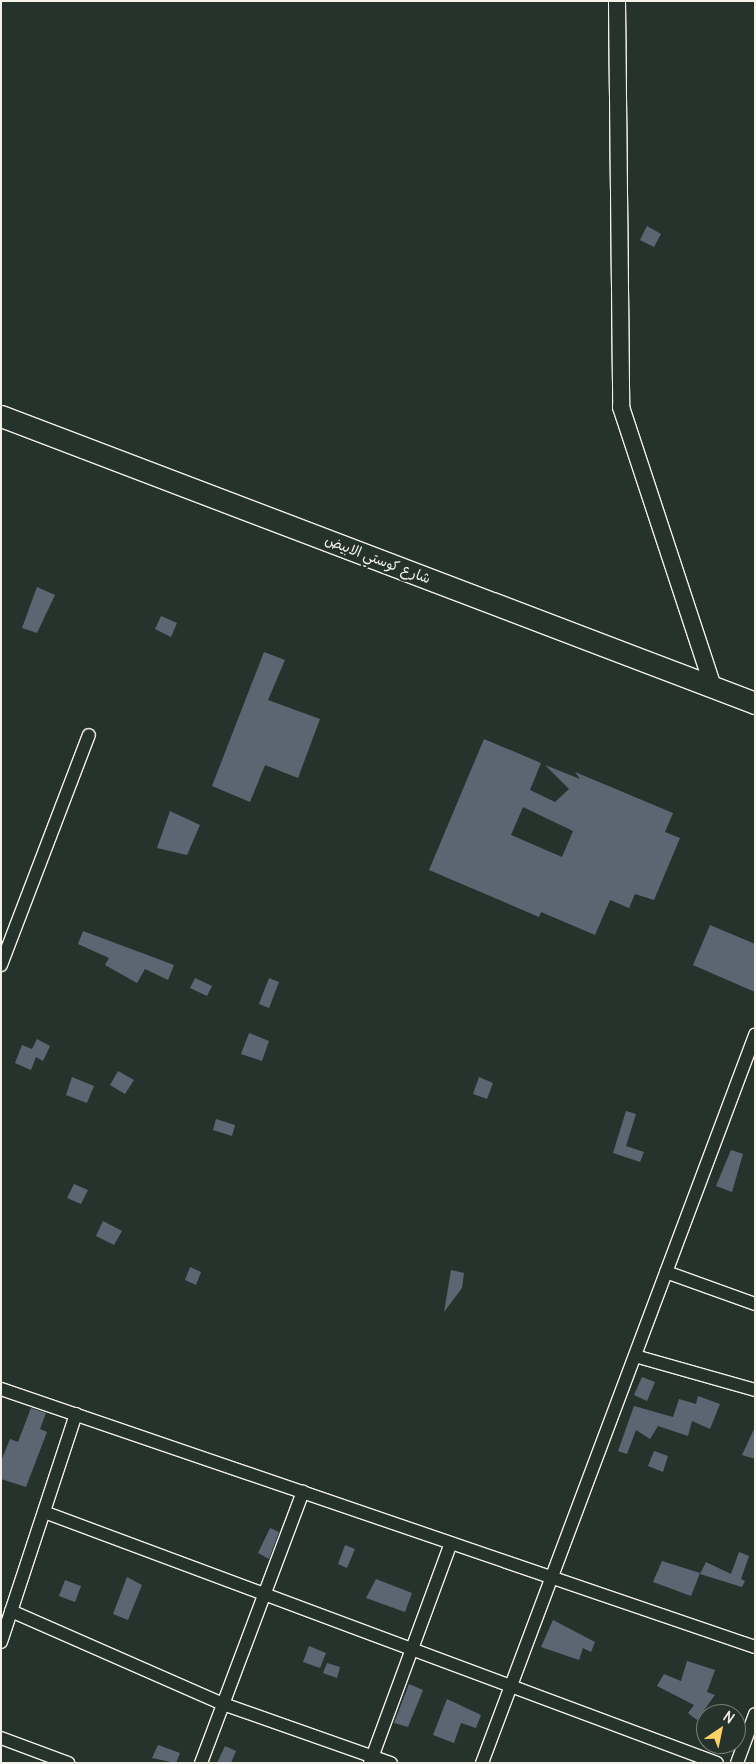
<!DOCTYPE html>
<html>
<head>
<meta charset="utf-8">
<style>
  body { margin:0 }
  #map { position:relative; width:756px; height:1764px; overflow:hidden; background:#26332d; font-family:Delius,"Playpen Sans Arabic",sans-serif }
  div>[style] { position:absolute }
  [style*='--x'] { left:calc(var(--x)*1px); top:calc(var(--y)*1px); width:calc(var(--w)*1px); rotate:calc(var(--a)*1deg) }
  .building>* { inset:0; background:#5c6673 }
  .roads { filter:drop-shadow(1px 0 #f4f1e8) drop-shadow(-1px 0 #f4f1e8) drop-shadow(0 1px #f4f1e8) drop-shadow(0 -1px #f4f1e8) }
  .minor>* { height:12px; margin:-6px; padding:0 6px; transform-origin:6px; border-radius:6px; background:#26332d }
  .tertiary>* { height:16px; margin:-8px; padding:0 8px; transform-origin:8px; border-radius:8px; background:#26332d }
  .trunk>* { height:21px; margin:-10.5px; padding:0 10.5px; transform-origin:10.5px; border-radius:10.5px; background:#26332d }
  span { translate:-50% -50%; white-space:nowrap; text-align:center; line-height:1.15; -webkit-text-stroke:4.5px #26332d; paint-order:stroke }
  .street-label { font-size:14px; color:#f4f1e8 }
  .frame { position:absolute; inset:0; border:2px solid #f4f1e8; pointer-events:none }
  .north { position:absolute; left:696px; top:1704px; width:50px; height:50px; box-sizing:border-box; background:#26332d; border:1px solid #787f78; border-radius:50%; rotate:34deg; font-size:14px; font-weight:700; line-height:20px; text-align:center; color:#f4f1e8 }
  .north::after { content:''; display:block; margin:auto; width:18px; height:22px; background:#ffd166; clip-path:polygon(50% 0,100% 100%,50% 72%,0 100%) }
</style>
</head>
<body>
<div id="map">
  <div class="building">
    <i style="clip-path:polygon(647px 226px,661px 234px,654px 247px,640px 240px)"></i>
    <i style="clip-path:polygon(37px 587px,55px 595px,37px 633px,22px 628px)"></i>
    <i style="clip-path:polygon(161px 616px,177px 623px,171px 637px,155px 629px)"></i>
    <i style="clip-path:polygon(264px 652px,285px 660px,268px 700px,320px 719px,298px 778px,265px 765px,250px 802px,212px 786px)"></i>
    <i style="clip-path:polygon(evenodd,484px 739px,541px 763px,530px 790px,555px 802px,569px 789px,545px 765px,580px 779px,575px 772px,673px 813px,665px 832px,680px 838px,654px 900px,635px 894px,629px 908px,610px 900px,595px 935px,541px 912px,539px 917px,429px 870px,484px 739px,523px 807px,573px 831px,562px 857px,511px 835px,523px 807px)"></i>
    <i style="clip-path:polygon(170px 811px,200px 825px,187px 855px,157px 848px)"></i>
    <i style="clip-path:polygon(710px 925px,755px 944px,755px 992px,693px 965px)"></i>
    <i style="clip-path:polygon(83px 931px,174px 965px,168px 980px,145px 969px,137px 983px,105px 965px,109px 958px,78px 944px)"></i>
    <i style="clip-path:polygon(195px 978px,212px 986px,207px 996px,190px 988px)"></i>
    <i style="clip-path:polygon(269px 978px,279px 982px,269px 1008px,259px 1004px)"></i>
    <i style="clip-path:polygon(249px 1033px,269px 1041px,262px 1061px,241px 1054px)"></i>
    <i style="clip-path:polygon(37px 1039px,50px 1046px,43px 1061px,36px 1057px,31px 1070px,15px 1063px,22px 1045px,32px 1049px)"></i>
    <i style="clip-path:polygon(118px 1071px,134px 1080px,125px 1094px,110px 1085px)"></i>
    <i style="clip-path:polygon(72px 1077px,94px 1086px,87px 1103px,66px 1095px)"></i>
    <i style="clip-path:polygon(479px 1077px,493px 1083px,487px 1099px,473px 1094px)"></i>
    <i style="clip-path:polygon(626px 1111px,636px 1114px,626px 1146px,644px 1152px,640px 1162px,613px 1153px)"></i>
    <i style="clip-path:polygon(216px 1119px,235px 1125px,232px 1136px,213px 1130px)"></i>
    <i style="clip-path:polygon(731px 1150px,743px 1154px,732px 1192px,716px 1186px)"></i>
    <i style="clip-path:polygon(74px 1184px,88px 1190px,81px 1204px,67px 1198px)"></i>
    <i style="clip-path:polygon(103px 1221px,122px 1231px,114px 1245px,96px 1236px)"></i>
    <i style="clip-path:polygon(190px 1267px,201px 1272px,196px 1285px,185px 1280px)"></i>
    <i style="clip-path:polygon(451px 1270px,464px 1273px,462px 1288px,444px 1312px)"></i>
    <i style="clip-path:polygon(642px 1377px,655px 1382px,647px 1401px,634px 1395px)"></i>
    <i style="clip-path:polygon(698px 1396px,720px 1404px,710px 1429px,692px 1421px,688px 1436px,658px 1426px,650px 1439px,636px 1430px,627px 1454px,618px 1451px,634px 1406px,673px 1417px,679px 1399px,696px 1404px)"></i>
    <i style="clip-path:polygon(31px 1408px,46px 1413px,40px 1429px,47px 1432px,26px 1487px,1px 1479px,1px 1461px,10px 1439px,18px 1442px)"></i>
    <i style="clip-path:polygon(755px 1427px,755px 1459px,742px 1455px)"></i>
    <i style="clip-path:polygon(654px 1451px,668px 1456px,663px 1472px,648px 1466px)"></i>
    <i style="clip-path:polygon(270px 1528px,279px 1532px,269px 1559px,258px 1553px)"></i>
    <i style="clip-path:polygon(345px 1545px,355px 1549px,347px 1568px,338px 1564px)"></i>
    <i style="clip-path:polygon(739px 1552px,749px 1556px,741px 1579px,745px 1581px,742px 1587px,700px 1574px,706px 1562px,731px 1574px)"></i>
    <i style="clip-path:polygon(662px 1561px,700px 1573px,691px 1596px,653px 1582px)"></i>
    <i style="clip-path:polygon(127px 1577px,142px 1585px,128px 1620px,113px 1614px)"></i>
    <i style="clip-path:polygon(376px 1579px,412px 1593px,405px 1612px,366px 1598px)"></i>
    <i style="clip-path:polygon(65px 1580px,81px 1586px,75px 1602px,59px 1596px)"></i>
    <i style="clip-path:polygon(553px 1620px,595px 1642px,591px 1652px,583px 1648px,579px 1660px,541px 1647px)"></i>
    <i style="clip-path:polygon(309px 1646px,326px 1653px,320px 1668px,303px 1662px)"></i>
    <i style="clip-path:polygon(687px 1661px,715px 1670px,707px 1692px,715px 1695px,697px 1720px,688px 1713px,694px 1705px,657px 1686px,664px 1674px,681px 1681px)"></i>
    <i style="clip-path:polygon(327px 1663px,340px 1667px,337px 1678px,323px 1673px)"></i>
    <i style="clip-path:polygon(409px 1684px,423px 1690px,408px 1727px,394px 1723px)"></i>
    <i style="clip-path:polygon(447px 1699px,481px 1715px,476px 1728px,461px 1723px,454px 1743px,433px 1735px)"></i>
    <i style="clip-path:polygon(158px 1745px,180px 1753px,176px 1763px,152px 1758px)"></i>
    <i style="clip-path:polygon(225px 1746px,236px 1751px,231px 1763px,217px 1763px)"></i>
  </div>
  <div class="roads">
    <div class="minor">
      <i style="--x:1;--y:965;--w:246;--a:-69.1"></i>
      <i style="--x:666;--y:1272;--w:95;--a:19.8"></i>
      <i style="--x:635;--y:1356;--w:125;--a:15.8"></i>
      <i style="--x:1;--y:1389;--w:797;--a:18.89"></i>
      <i style="--x:44;--y:1512;--w:718;--a:20.45"></i>
      <i style="--x:11;--y:1611;--w:232;--a:23.7"></i>
      <i style="--x:223;--y:1704;--w:178;--a:19.4"></i>
      <i style="--x:1;--y:1642;--w:240;--a:-71.8"></i>
      <i style="--x:1;--y:1738;--w:72;--a:20.5"></i>
      <i style="--x:201;--y:1763;--w:290;--a:-69.4"></i>
      <i style="--x:370;--y:1763;--w:234;--a:-69.8"></i>
      <i style="--x:482;--y:1763;--w:778;--a:-69.44"></i>
      <i style="--x:737;--y:1763;--w:52;--a:-69.8"></i>
    </div>
    <div class="tertiary">
      <i style="--x:617;--y:1;--w:406;--a:89.4"></i>
      <i style="--x:621;--y:407;--w:295;--a:71.8"></i>
    </div>
    <div class="trunk">
      <i style="--x:1;--y:416;--w:807;--a:20.84"></i>
    </div>
  </div>
  <div class="street-label">
    <span style="left:378px;top:559px;rotate:21deg">شارع كوستي الابيض</span>
  </div>
  <div class="frame"></div>
  <div class="north">N</div>
</div>
</body>
</html>
